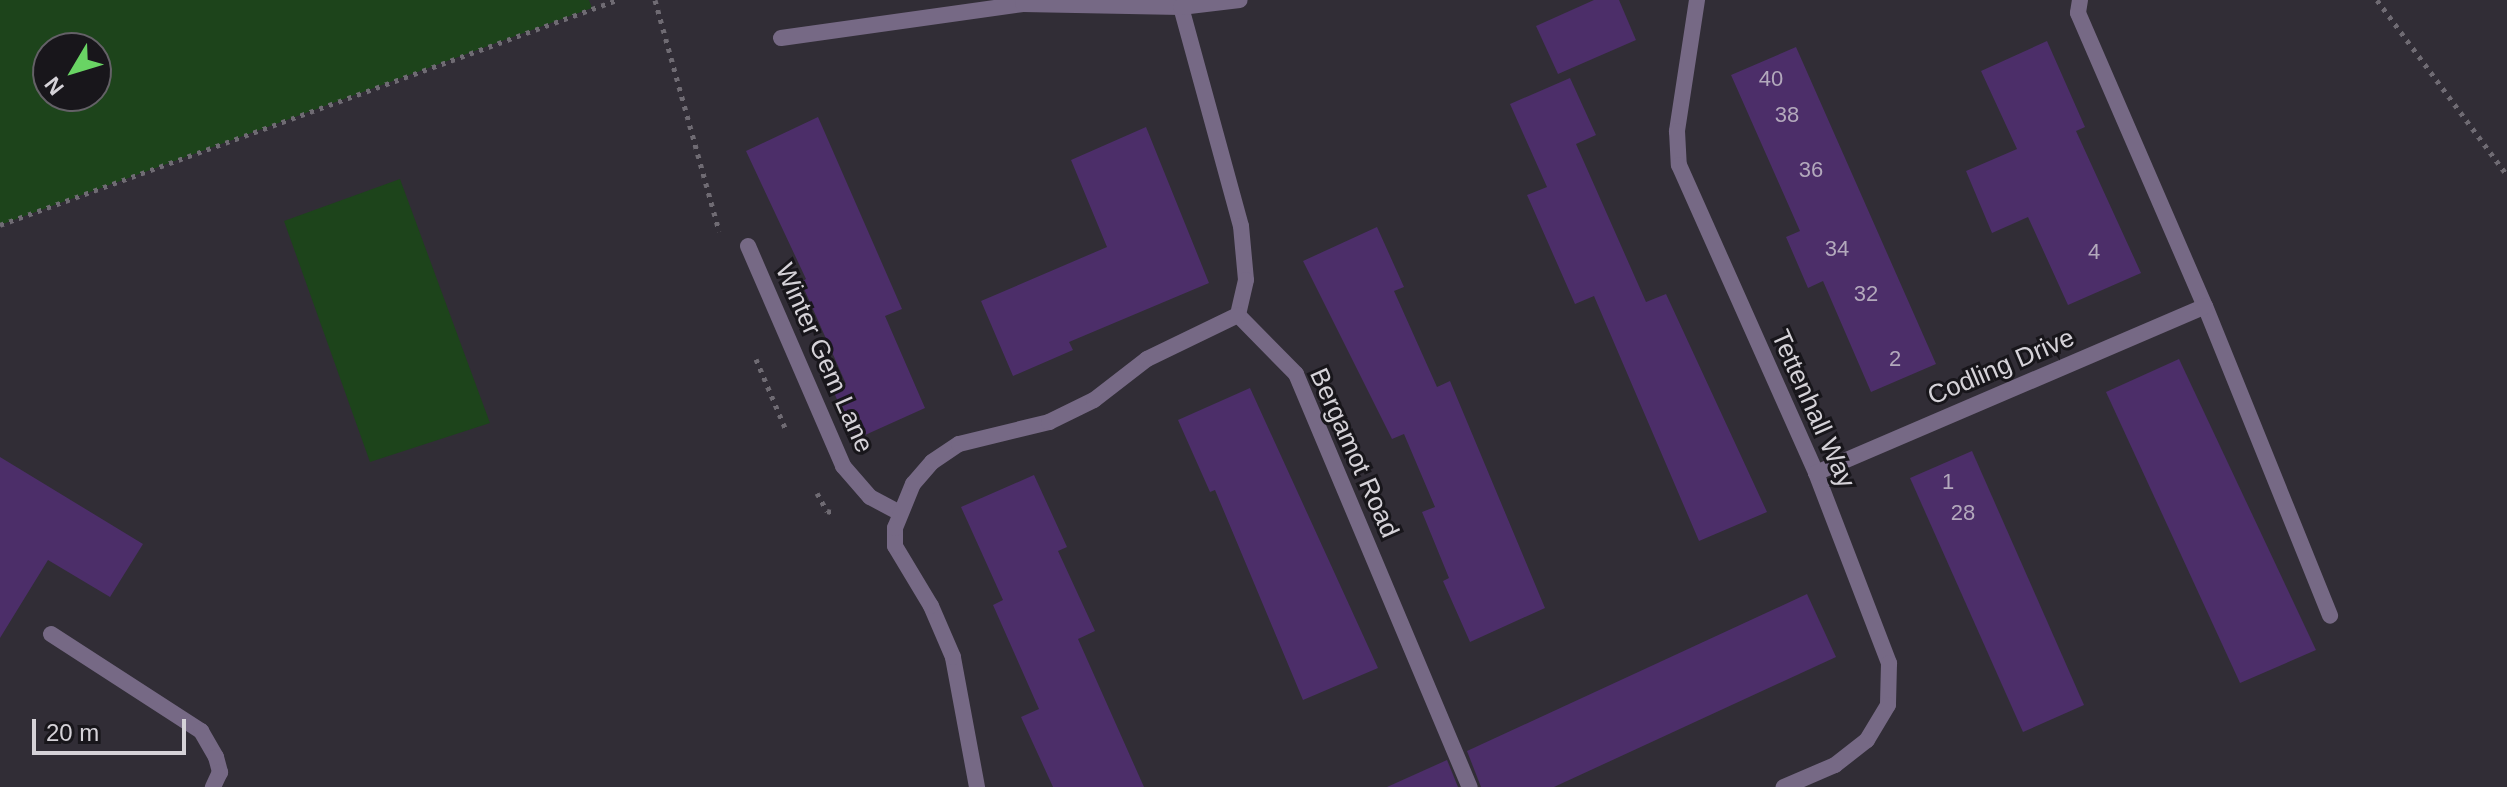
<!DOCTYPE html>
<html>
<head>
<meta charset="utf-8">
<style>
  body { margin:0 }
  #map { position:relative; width:2507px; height:787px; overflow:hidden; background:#312d36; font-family:Helvetica,sans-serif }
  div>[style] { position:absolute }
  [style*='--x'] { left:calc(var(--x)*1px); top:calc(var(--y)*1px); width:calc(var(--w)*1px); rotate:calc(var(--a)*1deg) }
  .green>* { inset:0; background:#1d441b }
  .building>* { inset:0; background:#4c2e69 }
  .path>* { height:5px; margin-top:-2.5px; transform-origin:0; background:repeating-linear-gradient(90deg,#6f6b73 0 4px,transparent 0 10px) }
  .service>* { height:16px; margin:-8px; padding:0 8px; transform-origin:8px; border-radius:8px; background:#766985 }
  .minor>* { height:16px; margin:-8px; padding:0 8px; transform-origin:8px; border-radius:8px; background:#766985 }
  span { translate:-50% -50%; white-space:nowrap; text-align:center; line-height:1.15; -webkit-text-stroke:6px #18161b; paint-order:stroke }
  .number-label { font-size:22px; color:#b3a9bc }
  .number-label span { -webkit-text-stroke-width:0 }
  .street-label { font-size:26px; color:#d5d2d8 }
  .north { position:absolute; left:32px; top:32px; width:80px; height:80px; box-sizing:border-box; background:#18161b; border:2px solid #646167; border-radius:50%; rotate:232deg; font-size:22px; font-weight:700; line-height:32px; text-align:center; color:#d5d2d8 }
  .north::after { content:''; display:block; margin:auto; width:28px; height:36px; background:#69d464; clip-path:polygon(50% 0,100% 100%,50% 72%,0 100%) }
  .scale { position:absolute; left:32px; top:719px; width:154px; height:36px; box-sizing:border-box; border:4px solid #d5d2d8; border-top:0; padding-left:10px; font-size:24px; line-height:28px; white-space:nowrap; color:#d5d2d8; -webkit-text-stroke:6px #18161b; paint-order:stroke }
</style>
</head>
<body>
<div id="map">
  <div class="green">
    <i style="clip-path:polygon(evenodd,0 0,589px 0,592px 8px,0 225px,0 0,96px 48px,96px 96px,48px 96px,48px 48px,96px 48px)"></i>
    <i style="clip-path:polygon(400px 179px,490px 423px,370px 462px,284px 221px)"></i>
  </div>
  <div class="building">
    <i style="clip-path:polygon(1594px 0,1619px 0,1636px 40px,1558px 74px,1536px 26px)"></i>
    <i style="clip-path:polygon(2047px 41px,2085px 127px,2076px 131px,2141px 273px,2068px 305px,2028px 217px,1992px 233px,1966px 171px,2017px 149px,1981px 71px)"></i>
    <i style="clip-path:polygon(1796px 47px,1936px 364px,1871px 392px,1823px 281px,1808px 288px,1786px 237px,1800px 231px,1731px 75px)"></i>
    <i style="clip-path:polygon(1570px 78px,1596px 135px,1576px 144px,1646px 302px,1666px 294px,1767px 512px,1699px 541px,1594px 296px,1575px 304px,1527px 195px,1547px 187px,1510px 104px)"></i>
    <i style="clip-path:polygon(818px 117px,902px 309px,885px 316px,925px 408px,854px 440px,833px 390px,846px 384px,801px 282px,806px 279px,746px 151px)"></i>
    <i style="clip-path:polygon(1146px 127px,1209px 283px,1069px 342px,1073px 350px,1013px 376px,981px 301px,1107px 247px,1071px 160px)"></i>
    <i style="clip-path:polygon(1377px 227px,1404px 287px,1394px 291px,1437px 387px,1450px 381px,1545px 608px,1470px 642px,1443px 581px,1449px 578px,1422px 512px,1435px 507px,1404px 434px,1392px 439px,1303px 261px)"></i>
    <i style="clip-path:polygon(2179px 359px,2316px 650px,2240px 683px,2106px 392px)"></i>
    <i style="clip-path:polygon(1250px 388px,1378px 668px,1303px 700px,1215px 490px,1210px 492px,1178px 420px)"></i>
    <i style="clip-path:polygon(1972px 451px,2084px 705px,2023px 732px,1910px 478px)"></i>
    <i style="clip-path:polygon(0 457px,143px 544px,110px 597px,48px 560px,0 638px)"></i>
    <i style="clip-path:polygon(1034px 475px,1067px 547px,1058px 551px,1095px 631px,1078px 639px,1144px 787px,1053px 787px,1021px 717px,1039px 709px,993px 605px,1003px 600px,961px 507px)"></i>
    <i style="clip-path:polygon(1807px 594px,1836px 657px,1554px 787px,1481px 787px,1467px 751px)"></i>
    <i style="clip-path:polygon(1447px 760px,1458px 787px,1387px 787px)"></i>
  </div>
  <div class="path">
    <i style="--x:655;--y:0;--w:240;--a:74.5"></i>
    <i style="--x:2377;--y:0;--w:218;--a:53.4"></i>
    <i style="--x:0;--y:225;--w:657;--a:-20.04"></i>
    <i style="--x:756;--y:359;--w:77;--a:67.1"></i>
    <i style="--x:817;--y:493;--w:21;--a:61"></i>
    <i style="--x:827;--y:511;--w:9;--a:13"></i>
  </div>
  <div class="service">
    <i style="--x:51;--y:634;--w:179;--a:32.9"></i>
    <i style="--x:201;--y:731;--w:30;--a:60"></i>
    <i style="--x:216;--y:757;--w:16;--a:75"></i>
    <i style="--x:220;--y:772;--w:17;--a:115"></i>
  </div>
  <div class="minor">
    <i style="--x:1697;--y:0;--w:133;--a:98.7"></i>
    <i style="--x:1677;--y:131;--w:34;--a:87"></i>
    <i style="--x:1679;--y:165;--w:337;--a:66"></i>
    <i style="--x:1816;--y:473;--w:204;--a:69"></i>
    <i style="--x:1889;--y:663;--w:42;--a:91.4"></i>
    <i style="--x:1888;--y:705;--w:41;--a:121"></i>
    <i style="--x:1867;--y:740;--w:41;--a:142"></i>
    <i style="--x:1835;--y:765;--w:56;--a:156.7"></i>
    <i style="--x:2080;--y:0;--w:13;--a:99"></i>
    <i style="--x:2078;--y:13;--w:319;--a:66.6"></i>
    <i style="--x:2205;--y:306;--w:334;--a:68"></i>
    <i style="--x:1181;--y:7;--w:227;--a:74.7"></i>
    <i style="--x:1241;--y:226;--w:54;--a:84.7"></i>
    <i style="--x:1246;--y:280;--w:36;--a:103"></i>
    <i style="--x:1238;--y:315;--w:83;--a:45.5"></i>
    <i style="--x:1296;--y:374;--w:448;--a:67.2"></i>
    <i style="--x:781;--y:38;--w:244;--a:-8"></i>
    <i style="--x:1023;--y:4;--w:158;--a:1.1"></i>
    <i style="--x:1181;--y:7;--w:59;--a:-6.8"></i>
    <i style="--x:748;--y:246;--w:240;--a:66.6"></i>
    <i style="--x:843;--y:466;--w:41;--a:48.9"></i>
    <i style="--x:870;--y:497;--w:34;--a:28"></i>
    <i style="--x:1816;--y:473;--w:423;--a:-23.2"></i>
    <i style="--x:977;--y:787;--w:132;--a:-100.5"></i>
    <i style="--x:953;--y:657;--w:56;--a:-113.3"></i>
    <i style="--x:931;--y:606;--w:70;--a:-121"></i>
    <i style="--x:895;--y:546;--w:18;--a:-90"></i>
    <i style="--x:895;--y:528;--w:48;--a:-67.8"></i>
    <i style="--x:913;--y:484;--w:29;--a:-49"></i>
    <i style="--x:932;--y:462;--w:32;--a:-34"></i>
    <i style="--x:959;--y:444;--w:93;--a:-13.7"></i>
    <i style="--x:1049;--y:422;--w:50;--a:-26.1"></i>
    <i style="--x:1094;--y:400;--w:67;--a:-37.7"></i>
    <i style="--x:1147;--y:359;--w:101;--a:-25.8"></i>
  </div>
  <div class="number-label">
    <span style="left:1771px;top:79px">40</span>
    <span style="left:1787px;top:115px">38</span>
    <span style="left:1811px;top:170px">36</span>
    <span style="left:1837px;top:249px">34</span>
    <span style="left:2094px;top:252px">4</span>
    <span style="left:1866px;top:294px">32</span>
    <span style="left:1895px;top:359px">2</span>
    <span style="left:1948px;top:482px">1</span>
    <span style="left:1963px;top:513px">28</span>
  </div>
  <div class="street-label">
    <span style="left:824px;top:358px;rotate:66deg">Winter Gem Lane</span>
    <span style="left:2001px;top:367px;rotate:-23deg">Codling Drive</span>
    <span style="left:1813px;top:409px;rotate:66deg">Tettenhall Way</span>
    <span style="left:1354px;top:453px;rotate:66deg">Bergamot Road</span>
  </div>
  <div class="north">N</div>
  <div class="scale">20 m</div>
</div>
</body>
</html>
